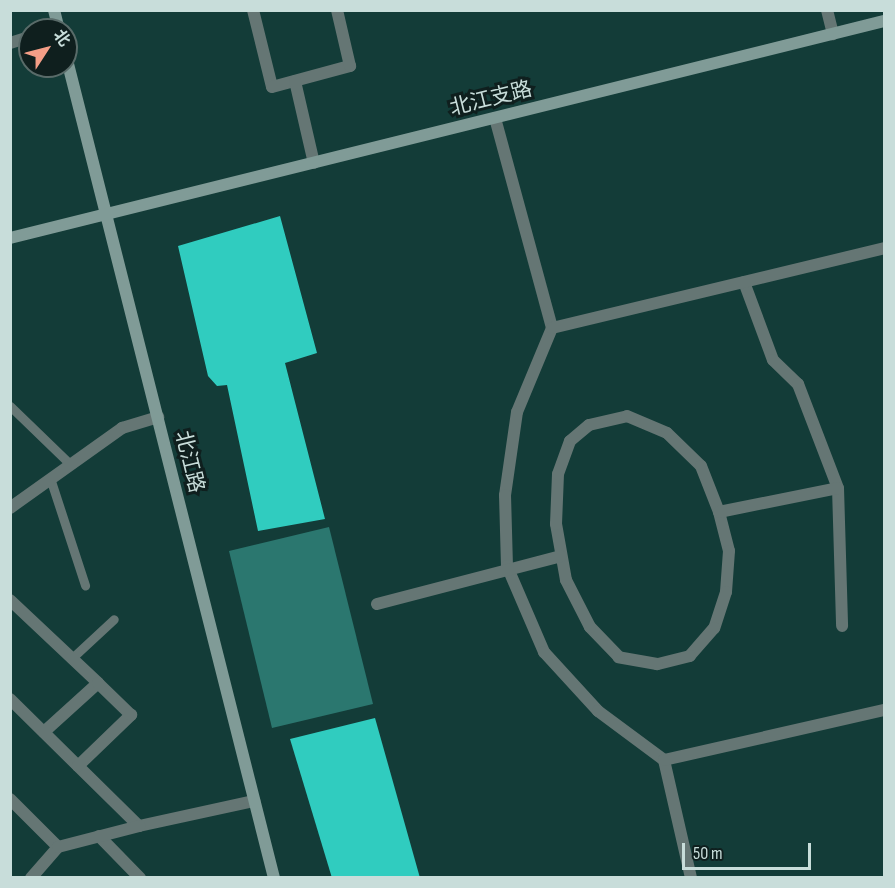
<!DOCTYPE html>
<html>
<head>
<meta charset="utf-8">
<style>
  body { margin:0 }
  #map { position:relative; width:895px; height:888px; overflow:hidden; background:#133c38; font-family:"Sofia Sans Condensed","Noto Sans SC",sans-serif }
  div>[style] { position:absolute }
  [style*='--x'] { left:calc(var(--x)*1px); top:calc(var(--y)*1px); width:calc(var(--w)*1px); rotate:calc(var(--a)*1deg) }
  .forest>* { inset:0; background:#2b776f }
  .building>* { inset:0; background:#30ccbf }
  .lane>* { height:9px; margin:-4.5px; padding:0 4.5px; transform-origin:4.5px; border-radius:4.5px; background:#657674 }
  .street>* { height:12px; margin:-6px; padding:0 6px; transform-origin:6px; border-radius:6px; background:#657674 }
  .secondary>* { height:12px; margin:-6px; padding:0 6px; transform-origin:6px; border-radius:6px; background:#809b97 }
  span { translate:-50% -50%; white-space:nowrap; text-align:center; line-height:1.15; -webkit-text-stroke:6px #0f1f1e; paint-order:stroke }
  .street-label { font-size:21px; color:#c8ddda }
  .frame { position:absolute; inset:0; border:12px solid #c8ddda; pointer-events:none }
  .north { position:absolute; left:18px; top:18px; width:60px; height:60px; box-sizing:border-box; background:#0f1f1e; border:2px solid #596b69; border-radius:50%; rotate:54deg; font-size:16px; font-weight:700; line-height:24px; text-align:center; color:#c8ddda }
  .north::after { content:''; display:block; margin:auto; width:21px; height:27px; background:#f49e87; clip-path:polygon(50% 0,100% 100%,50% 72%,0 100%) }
  .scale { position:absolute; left:682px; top:843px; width:129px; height:27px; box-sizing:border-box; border:3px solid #c8ddda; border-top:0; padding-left:8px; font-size:18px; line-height:21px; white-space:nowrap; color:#c8ddda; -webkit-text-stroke:4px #0f1f1e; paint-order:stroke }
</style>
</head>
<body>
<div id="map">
  <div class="forest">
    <i style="clip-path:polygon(329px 527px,373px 704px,272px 728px,229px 551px)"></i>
  </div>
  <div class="building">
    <i style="clip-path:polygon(280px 216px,317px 353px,285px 363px,325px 519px,258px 531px,227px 385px,217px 386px,208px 376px,178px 246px)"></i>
    <i style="clip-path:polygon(375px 718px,420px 878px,332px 878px,290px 739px)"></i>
  </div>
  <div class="lane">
    <i style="--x:10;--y:406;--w:83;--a:44"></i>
    <i style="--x:50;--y:478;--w:113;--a:71.9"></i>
    <i style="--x:72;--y:658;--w:57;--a:-42.9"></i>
  </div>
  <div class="street">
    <i style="--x:253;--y:10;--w:79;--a:76.1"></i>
    <i style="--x:272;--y:87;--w:81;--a:-15.1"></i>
    <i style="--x:350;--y:66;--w:57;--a:-103.1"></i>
    <i style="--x:827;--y:10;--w:25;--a:76"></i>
    <i style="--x:10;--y:43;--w:21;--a:-17"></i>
    <i style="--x:295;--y:81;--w:84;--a:77"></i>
    <i style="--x:495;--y:118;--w:218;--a:74.8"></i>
    <i style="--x:552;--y:328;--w:91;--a:112.6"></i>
    <i style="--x:517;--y:412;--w:84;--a:98.2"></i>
    <i style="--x:505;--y:495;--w:71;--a:88.4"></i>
    <i style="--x:507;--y:566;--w:94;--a:66.7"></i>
    <i style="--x:544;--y:652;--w:80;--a:47.5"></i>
    <i style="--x:598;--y:711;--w:82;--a:36.6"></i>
    <i style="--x:664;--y:760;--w:121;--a:77.1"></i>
    <i style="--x:744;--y:282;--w:83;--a:69.6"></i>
    <i style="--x:773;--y:360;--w:35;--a:44"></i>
    <i style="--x:798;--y:384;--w:111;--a:69"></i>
    <i style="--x:838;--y:488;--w:138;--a:88.3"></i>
    <i style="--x:552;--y:328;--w:342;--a:-13.5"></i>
    <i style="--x:10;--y:508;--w:138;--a:-35.5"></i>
    <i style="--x:122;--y:428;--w:38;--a:-17"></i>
    <i style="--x:719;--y:512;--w:40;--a:75.6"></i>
    <i style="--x:729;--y:551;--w:41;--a:94.2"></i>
    <i style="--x:726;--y:592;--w:38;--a:108"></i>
    <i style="--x:714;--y:628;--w:37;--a:131"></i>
    <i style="--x:690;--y:656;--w:34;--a:166"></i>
    <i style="--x:657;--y:664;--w:39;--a:-170"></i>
    <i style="--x:619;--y:657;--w:42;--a:-134"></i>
    <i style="--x:590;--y:627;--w:53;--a:-117.1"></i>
    <i style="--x:566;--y:580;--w:57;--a:-100.1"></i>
    <i style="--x:556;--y:524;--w:50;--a:-87.7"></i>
    <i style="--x:558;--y:474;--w:35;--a:-70"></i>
    <i style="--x:570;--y:441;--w:25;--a:-40"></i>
    <i style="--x:589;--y:425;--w:39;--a:-13"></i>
    <i style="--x:627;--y:416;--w:43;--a:23"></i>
    <i style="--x:667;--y:433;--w:47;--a:44.1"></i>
    <i style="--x:701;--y:466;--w:49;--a:68.6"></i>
    <i style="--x:719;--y:512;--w:121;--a:-11.4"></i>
    <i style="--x:10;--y:600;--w:121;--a:43.3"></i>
    <i style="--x:98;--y:683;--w:73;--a:137.8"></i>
    <i style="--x:377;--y:604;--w:190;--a:-14.6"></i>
    <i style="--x:10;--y:699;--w:181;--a:44.6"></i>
    <i style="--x:139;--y:826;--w:118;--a:-12.3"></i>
    <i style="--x:664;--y:760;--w:226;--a:-12.8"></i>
    <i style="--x:78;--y:766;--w:74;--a:-43.9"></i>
    <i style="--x:131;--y:715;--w:46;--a:-135.9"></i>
    <i style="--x:10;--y:799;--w:68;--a:45"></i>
    <i style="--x:99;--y:836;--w:59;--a:45.7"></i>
    <i style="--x:31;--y:878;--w:41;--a:-48.9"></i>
    <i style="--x:58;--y:847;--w:84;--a:-14.5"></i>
  </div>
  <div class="secondary">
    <i style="--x:54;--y:10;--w:21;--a:76"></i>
    <i style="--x:66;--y:56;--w:848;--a:75.8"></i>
    <i style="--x:10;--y:238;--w:901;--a:-13.94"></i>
  </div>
  <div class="street-label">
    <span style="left:491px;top:99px;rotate:-14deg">北江支路</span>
    <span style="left:189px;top:462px;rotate:76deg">北江路</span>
  </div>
  <div class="frame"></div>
  <div class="north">北</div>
  <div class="scale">50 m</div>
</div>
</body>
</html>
